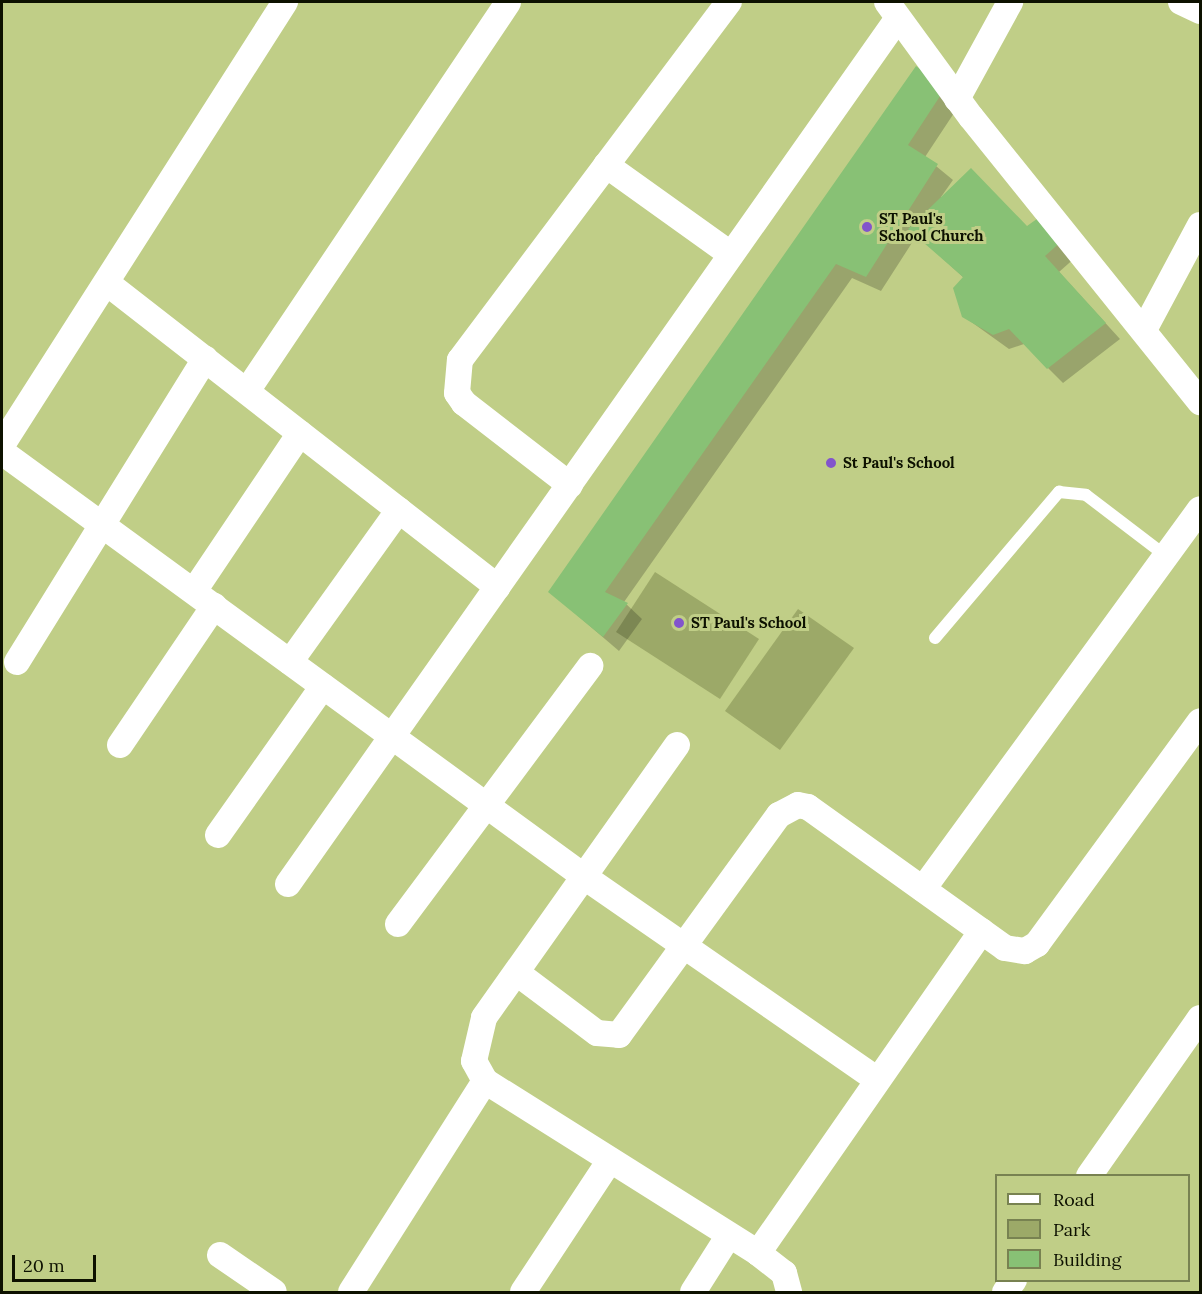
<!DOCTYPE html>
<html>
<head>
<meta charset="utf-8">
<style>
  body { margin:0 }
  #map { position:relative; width:1202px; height:1294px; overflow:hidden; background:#c0ce87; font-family:Lora,serif }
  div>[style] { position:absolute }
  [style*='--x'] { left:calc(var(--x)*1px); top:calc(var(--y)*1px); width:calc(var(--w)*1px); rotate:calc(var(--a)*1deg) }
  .green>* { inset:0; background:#9ca968 }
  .shadow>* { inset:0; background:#0003 }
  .building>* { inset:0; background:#88c175 }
  .service>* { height:12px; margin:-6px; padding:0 6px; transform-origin:6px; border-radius:6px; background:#fff }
  .minor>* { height:26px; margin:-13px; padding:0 13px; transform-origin:13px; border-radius:13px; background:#fff }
  .dots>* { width:16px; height:16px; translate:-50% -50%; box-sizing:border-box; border:3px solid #c0ce87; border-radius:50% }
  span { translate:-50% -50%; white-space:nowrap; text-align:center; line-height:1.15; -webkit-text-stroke:6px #c0ce87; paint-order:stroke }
  .poi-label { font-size:15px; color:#0d1100; font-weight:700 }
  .left { translate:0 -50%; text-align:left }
  .frame { position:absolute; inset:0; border:3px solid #0d1100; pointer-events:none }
  .legend { position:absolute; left:995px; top:1174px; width:195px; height:108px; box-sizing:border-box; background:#c0ce87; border:2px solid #788251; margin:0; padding:8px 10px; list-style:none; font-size:18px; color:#0d1100 }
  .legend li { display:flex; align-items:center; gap:12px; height:30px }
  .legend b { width:30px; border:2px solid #788251 }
  .scale { position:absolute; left:12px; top:1255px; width:84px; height:27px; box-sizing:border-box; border:3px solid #0d1100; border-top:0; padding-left:8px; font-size:18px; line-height:21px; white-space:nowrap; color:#0d1100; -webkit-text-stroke:4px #c0ce87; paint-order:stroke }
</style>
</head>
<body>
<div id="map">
  <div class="green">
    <i style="clip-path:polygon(655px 572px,759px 639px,720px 699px,616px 632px)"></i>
    <i style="clip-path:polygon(798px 609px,854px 648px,780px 750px,725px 711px)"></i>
  </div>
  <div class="shadow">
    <i style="clip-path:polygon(917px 68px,960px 104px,925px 157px,953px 180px,941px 197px,1027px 227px,1077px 256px,1059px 272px,1120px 339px,1063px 383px,1024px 344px,1009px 349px,963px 316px,964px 278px,917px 235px,881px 291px,852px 278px,624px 602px,642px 619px,619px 651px,550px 592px)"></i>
  </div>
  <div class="building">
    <i style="clip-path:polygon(916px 66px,946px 87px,908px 145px,938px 164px,866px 277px,836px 264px,605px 592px,628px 603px,603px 637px,548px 592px)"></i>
    <i style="clip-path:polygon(971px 168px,1027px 226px,1041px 216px,1063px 240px,1045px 256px,1106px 323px,1047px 369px,1009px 329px,993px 335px,962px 317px,953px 288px,963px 277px,908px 229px)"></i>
  </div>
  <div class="service">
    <i style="--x:935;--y:638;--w:192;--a:-49.7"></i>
    <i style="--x:1059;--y:492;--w:27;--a:6"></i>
    <i style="--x:1086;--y:495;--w:101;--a:37.3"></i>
  </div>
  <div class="minor">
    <i style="--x:887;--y:2;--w:142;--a:53.9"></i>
    <i style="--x:971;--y:117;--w:366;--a:51.2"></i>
    <i style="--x:1181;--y:2;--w:21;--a:25"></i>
    <i style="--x:957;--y:99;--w:111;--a:-61.3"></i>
    <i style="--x:606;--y:165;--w:151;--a:35.6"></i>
    <i style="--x:107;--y:283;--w:495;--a:37.9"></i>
    <i style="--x:1144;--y:330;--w:119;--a:-61.9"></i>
    <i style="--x:247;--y:391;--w:468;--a:-56.1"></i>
    <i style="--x:2;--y:445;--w:526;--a:-57.43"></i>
    <i style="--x:2;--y:452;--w:723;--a:36.11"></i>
    <i style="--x:586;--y:878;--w:353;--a:34.7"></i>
    <i style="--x:570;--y:485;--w:134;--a:-142.3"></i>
    <i style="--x:464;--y:403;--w:12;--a:-125"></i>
    <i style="--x:457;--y:393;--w:33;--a:-85"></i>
    <i style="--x:460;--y:360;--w:448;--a:-53.1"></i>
    <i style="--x:194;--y:591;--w:190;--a:-56.1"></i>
    <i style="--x:17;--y:662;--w:357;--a:-58.2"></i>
    <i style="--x:290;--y:662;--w:187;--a:-54.4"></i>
    <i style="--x:120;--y:745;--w:168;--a:-55.9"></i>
    <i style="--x:677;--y:745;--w:334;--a:125.3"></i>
    <i style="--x:484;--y:1018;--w:44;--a:103.1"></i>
    <i style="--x:474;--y:1061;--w:23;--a:61"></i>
    <i style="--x:485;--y:1081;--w:323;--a:32.2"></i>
    <i style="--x:758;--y:1253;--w:33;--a:38"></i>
    <i style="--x:784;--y:1273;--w:20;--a:75"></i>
    <i style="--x:218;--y:835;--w:182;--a:-54.8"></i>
    <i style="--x:288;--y:884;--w:1059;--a:-54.84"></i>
    <i style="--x:923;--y:889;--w:470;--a:-53.9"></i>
    <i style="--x:398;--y:924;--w:322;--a:-53.3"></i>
    <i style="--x:517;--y:973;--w:100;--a:36.9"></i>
    <i style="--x:597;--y:1033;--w:22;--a:5"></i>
    <i style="--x:619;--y:1035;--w:272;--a:-54"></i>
    <i style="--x:779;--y:815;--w:21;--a:-28"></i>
    <i style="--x:798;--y:805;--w:10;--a:11"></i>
    <i style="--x:808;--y:807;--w:242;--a:35.6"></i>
    <i style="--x:1005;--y:948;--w:20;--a:9"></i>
    <i style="--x:1025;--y:951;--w:14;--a:-30"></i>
    <i style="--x:1037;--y:944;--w:276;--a:-53.8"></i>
    <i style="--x:1089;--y:1176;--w:193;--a:-54.9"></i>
    <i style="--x:758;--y:1253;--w:392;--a:-55.2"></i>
    <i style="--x:220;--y:1255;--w:65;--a:34.4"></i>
    <i style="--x:351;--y:1292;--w:250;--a:-57.6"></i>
    <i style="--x:523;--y:1292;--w:158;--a:-56.6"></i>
    <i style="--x:693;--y:1292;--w:67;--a:-57.7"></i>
    <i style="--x:1005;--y:1292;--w:15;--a:-53"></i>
  </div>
  <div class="dots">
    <i style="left:867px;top:227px;background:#8254cc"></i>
    <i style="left:831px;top:463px;background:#8254cc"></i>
    <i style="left:679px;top:623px;background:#8254cc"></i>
  </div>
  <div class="poi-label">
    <span class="left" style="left:879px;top:227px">ST Paul's<br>School Church</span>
    <span class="left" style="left:843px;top:463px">St Paul's School</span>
    <span class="left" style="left:691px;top:623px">ST Paul's School</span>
  </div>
  <div class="frame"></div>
  <ul class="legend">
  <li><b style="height:8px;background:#fff"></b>Road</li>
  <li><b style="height:16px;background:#9ca968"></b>Park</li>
  <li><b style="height:16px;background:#88c175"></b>Building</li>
  </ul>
  <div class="scale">20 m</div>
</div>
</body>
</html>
